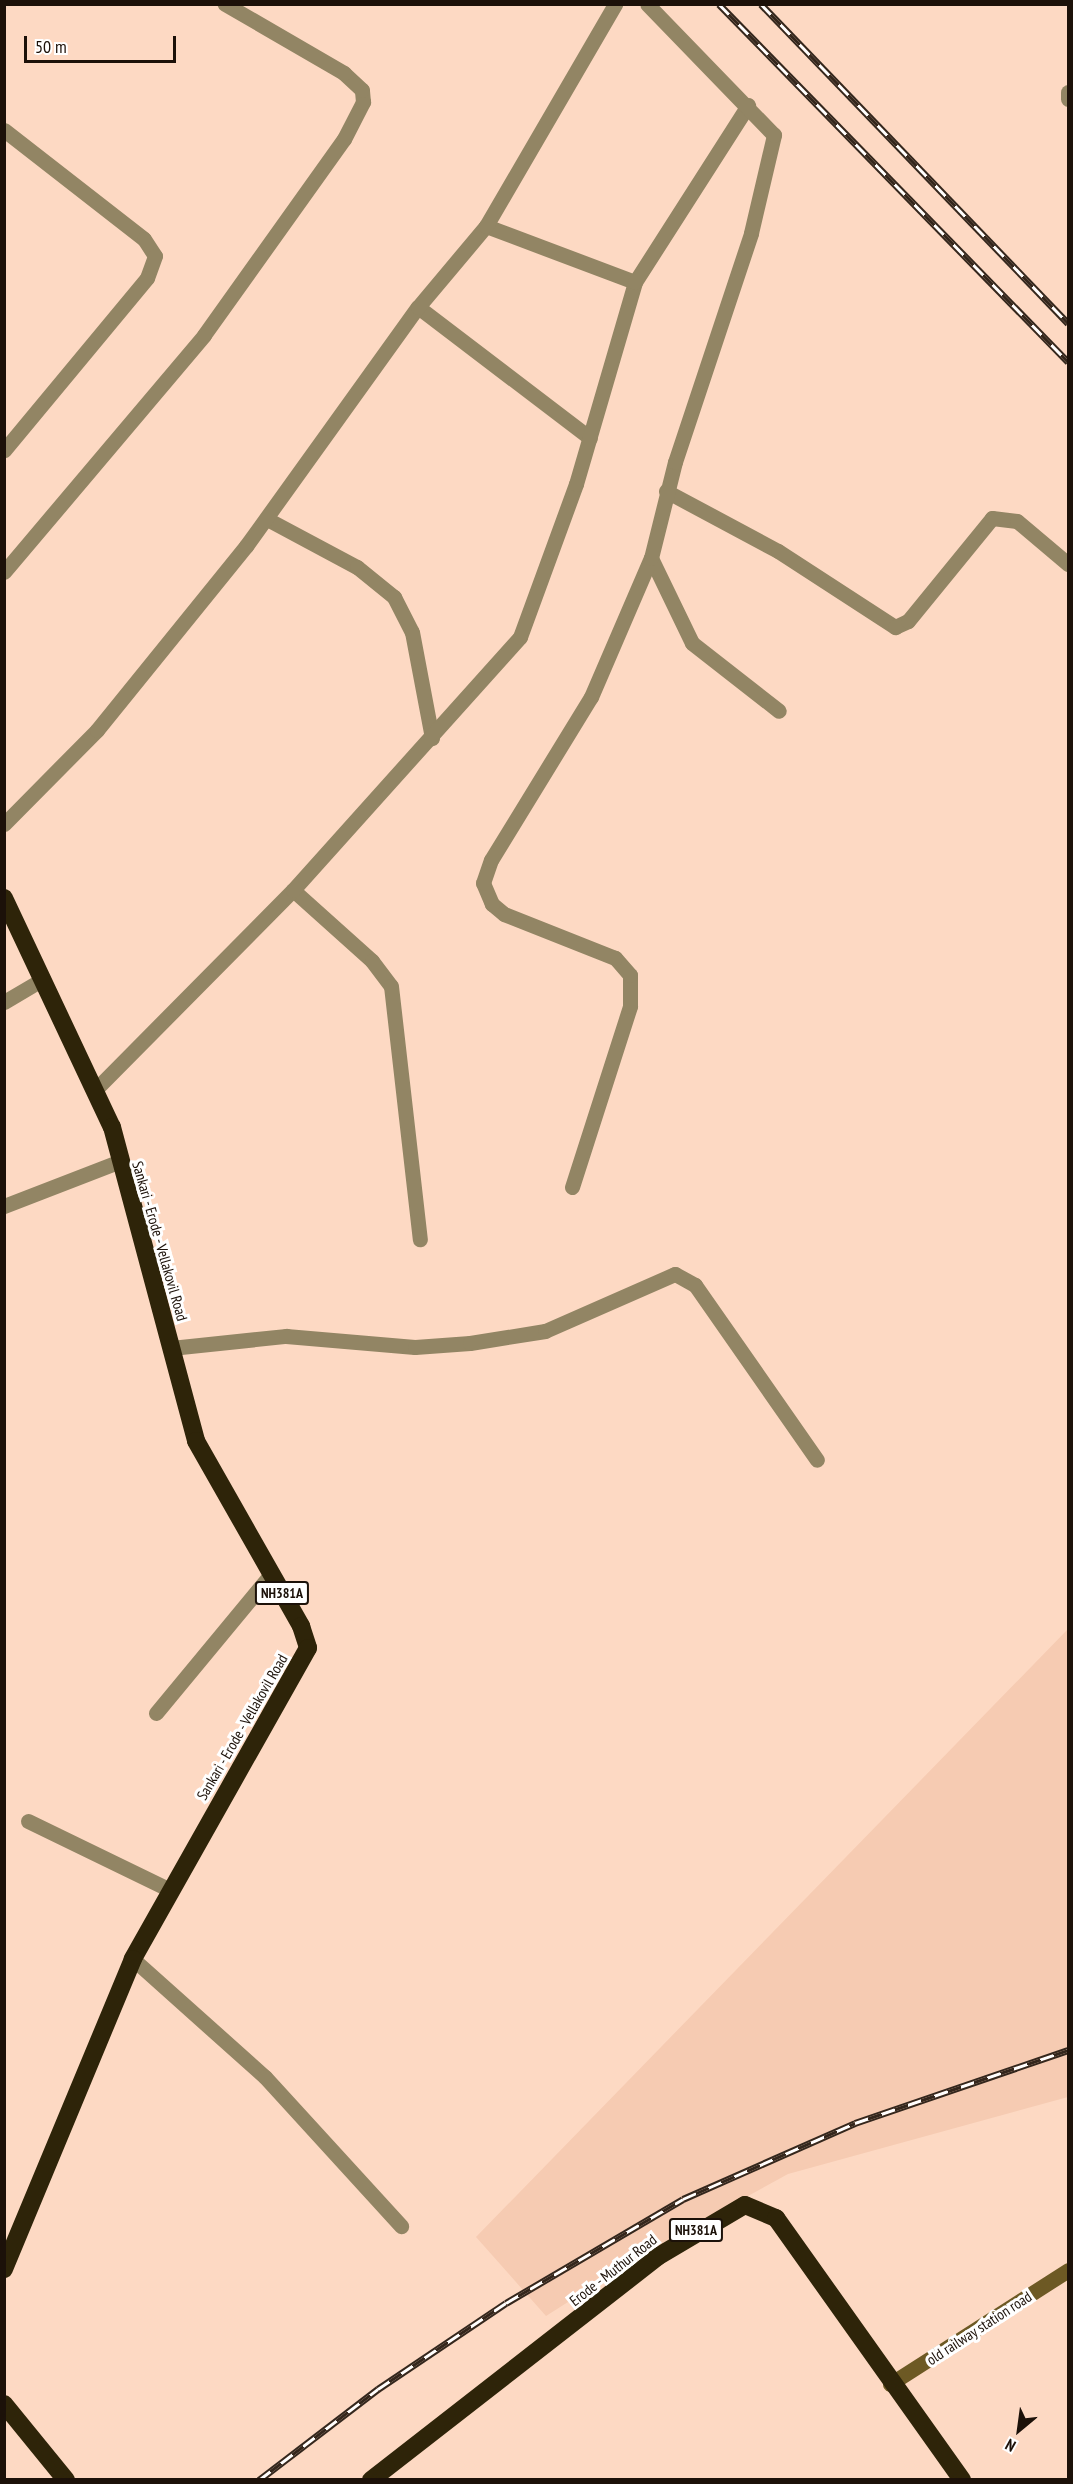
<!DOCTYPE html>
<html>
<head>
<meta charset="utf-8">
<style>
  body { margin:0 }
  #map { position:relative; width:1073px; height:2484px; overflow:hidden; background:#fdd9c3; font-family:"PT Sans Narrow",sans-serif }
  div>[style] { position:absolute }
  [style*='--x'] { left:calc(var(--x)*1px); top:calc(var(--y)*1px); width:calc(var(--w)*1px); rotate:calc(var(--a)*1deg) }
  .built>* { inset:0; background:#f6cbb2 }
  .street>* { height:15px; margin:-7.5px; padding:0 7.5px; transform-origin:7.5px; border-radius:7.5px; background:#928564 }
  .secondary>* { height:15px; margin:-7.5px; padding:0 7.5px; transform-origin:7.5px; border-radius:7.5px; background:#6d5924 }
  .highway>* { height:18px; margin:-9px; padding:0 9px; transform-origin:9px; border-radius:9px; background:#2e2409 }
  .rail>* { height:7px; margin-top:-3.5px; transform-origin:0; background:repeating-linear-gradient(90deg,#fff 0 14px,#34271d 0 28px); box-sizing:border-box; border-block:2px solid #34271d }
  span { translate:-50% -50%; white-space:nowrap; text-align:center; line-height:1.15; -webkit-text-stroke:6px #fff; paint-order:stroke }
  .shield-label span { padding:2px 4px; background:#fff; border:2px solid; border-radius:4px; -webkit-text-stroke-width:0 }
  .shield-label { font-size:14px; color:#1c1109; font-weight:700 }
  .street-label { font-size:15px; color:#1c1109 }
  .frame { position:absolute; inset:0; border:6px solid #1c1109; pointer-events:none }
  .north { position:absolute; left:989px; top:2400px; width:60px; height:60px; -webkit-text-stroke:4px #fff; paint-order:stroke; rotate:209deg; font-size:16px; font-weight:700; line-height:24px; text-align:center; color:#1c1109 }
  .north::after { content:''; display:block; margin:auto; width:21px; height:27px; background:#1c1109; clip-path:polygon(50% 0,100% 100%,50% 72%,0 100%) }
  .scale { position:absolute; left:24px; top:36px; width:152px; height:27px; box-sizing:border-box; border:3px solid #1c1109; border-top:0; padding-left:8px; font-size:18px; line-height:21px; white-space:nowrap; color:#1c1109; -webkit-text-stroke:4px #fff; paint-order:stroke }
</style>
</head>
<body>
<div id="map">
  <div class="built">
    <i style="clip-path:polygon(1068px 1629px,1068px 2097px,788px 2174px,653px 2248px,546px 2316px,476px 2237px)"></i>
  </div>
  <div class="street">
    <i style="--x:1068;--y:92;--w:7;--a:90"></i>
    <i style="--x:4;--y:130;--w:177;--a:37.9"></i>
    <i style="--x:144;--y:239;--w:20;--a:57"></i>
    <i style="--x:155;--y:256;--w:23;--a:110"></i>
    <i style="--x:147;--y:278;--w:224;--a:129.7"></i>
    <i style="--x:486;--y:226;--w:159;--a:20.6"></i>
    <i style="--x:418;--y:307;--w:216;--a:37.3"></i>
    <i style="--x:666;--y:491;--w:127;--a:28.2"></i>
    <i style="--x:778;--y:551;--w:140;--a:33"></i>
    <i style="--x:895;--y:627;--w:14;--a:-25"></i>
    <i style="--x:908;--y:621;--w:133;--a:-50.8"></i>
    <i style="--x:992;--y:518;--w:25;--a:7"></i>
    <i style="--x:1017;--y:521;--w:67;--a:40.1"></i>
    <i style="--x:267;--y:519;--w:102;--a:28.1"></i>
    <i style="--x:357;--y:567;--w:48;--a:39"></i>
    <i style="--x:394;--y:597;--w:39;--a:63"></i>
    <i style="--x:412;--y:632;--w:108;--a:79.3"></i>
    <i style="--x:651;--y:558;--w:94;--a:64.2"></i>
    <i style="--x:692;--y:643;--w:110;--a:38"></i>
    <i style="--x:4;--y:572;--w:310;--a:-49.8"></i>
    <i style="--x:204;--y:335;--w:241;--a:-54.5"></i>
    <i style="--x:344;--y:139;--w:42;--a:-62.8"></i>
    <i style="--x:363;--y:102;--w:12;--a:-95"></i>
    <i style="--x:362;--y:90;--w:25;--a:-137"></i>
    <i style="--x:344;--y:73;--w:138;--a:-149.9"></i>
    <i style="--x:4;--y:824;--w:132;--a:-45.3"></i>
    <i style="--x:97;--y:730;--w:237;--a:-51"></i>
    <i style="--x:246;--y:546;--w:294;--a:-54.3"></i>
    <i style="--x:418;--y:307;--w:106;--a:-50"></i>
    <i style="--x:486;--y:226;--w:257;--a:-59.8"></i>
    <i style="--x:293;--y:890;--w:106;--a:41.9"></i>
    <i style="--x:372;--y:961;--w:31;--a:53"></i>
    <i style="--x:391;--y:986;--w:255;--a:83.5"></i>
    <i style="--x:4;--y:1002;--w:45;--a:-30.5"></i>
    <i style="--x:95;--y:1090;--w:281;--a:-45.3"></i>
    <i style="--x:293;--y:890;--w:340;--a:-48.1"></i>
    <i style="--x:520;--y:637;--w:163;--a:-69.9"></i>
    <i style="--x:576;--y:484;--w:210;--a:-73.7"></i>
    <i style="--x:635;--y:282;--w:210;--a:-57.4"></i>
    <i style="--x:572;--y:1187;--w:190;--a:-72.2"></i>
    <i style="--x:630;--y:1006;--w:31;--a:-90"></i>
    <i style="--x:630;--y:975;--w:23;--a:-131"></i>
    <i style="--x:615;--y:958;--w:119;--a:-158.4"></i>
    <i style="--x:504;--y:914;--w:16;--a:-140"></i>
    <i style="--x:492;--y:904;--w:23;--a:-113"></i>
    <i style="--x:483;--y:883;--w:24;--a:-71"></i>
    <i style="--x:491;--y:860;--w:191;--a:-58.5"></i>
    <i style="--x:591;--y:697;--w:151;--a:-66.7"></i>
    <i style="--x:651;--y:558;--w:99;--a:-76"></i>
    <i style="--x:675;--y:462;--w:241;--a:-71.6"></i>
    <i style="--x:751;--y:233;--w:101;--a:-76.8"></i>
    <i style="--x:774;--y:135;--w:182;--a:-134.1"></i>
    <i style="--x:4;--y:1206;--w:122;--a:-21.1"></i>
    <i style="--x:171;--y:1348;--w:116;--a:-6"></i>
    <i style="--x:286;--y:1336;--w:129;--a:4.9"></i>
    <i style="--x:415;--y:1347;--w:55;--a:-4.2"></i>
    <i style="--x:470;--y:1343;--w:76;--a:-9.1"></i>
    <i style="--x:545;--y:1331;--w:142;--a:-23.7"></i>
    <i style="--x:675;--y:1274;--w:23;--a:29"></i>
    <i style="--x:695;--y:1285;--w:213;--a:55.1"></i>
    <i style="--x:156;--y:1713;--w:180;--a:-50.4"></i>
    <i style="--x:28;--y:1821;--w:158;--a:25.9"></i>
    <i style="--x:133;--y:1959;--w:177;--a:41.8"></i>
    <i style="--x:265;--y:2077;--w:202;--a:47.6"></i>
  </div>
  <div class="secondary">
    <i style="--x:890;--y:2384;--w:211;--a:-32.6"></i>
  </div>
  <div class="highway">
    <i style="--x:4;--y:898;--w:253;--a:64.8"></i>
    <i style="--x:112;--y:1127;--w:325;--a:75"></i>
    <i style="--x:196;--y:1441;--w:213;--a:60.4"></i>
    <i style="--x:301;--y:1626;--w:23;--a:72"></i>
    <i style="--x:308;--y:1648;--w:357;--a:119.4"></i>
    <i style="--x:133;--y:1959;--w:336;--a:112.6"></i>
    <i style="--x:4;--y:2404;--w:98;--a:50.8"></i>
    <i style="--x:371;--y:2480;--w:363;--a:-37.9"></i>
    <i style="--x:657;--y:2257;--w:102;--a:-30.6"></i>
    <i style="--x:745;--y:2205;--w:34;--a:23"></i>
    <i style="--x:776;--y:2218;--w:321;--a:54.6"></i>
  </div>
  <div class="rail">
    <i style="--x:719;--y:4;--w:500;--a:45.7"></i>
    <i style="--x:761;--y:4;--w:443;--a:46.1"></i>
    <i style="--x:259;--y:2480;--w:150;--a:-37.4"></i>
    <i style="--x:378;--y:2389;--w:154;--a:-33.9"></i>
    <i style="--x:506;--y:2303;--w:205;--a:-30.4"></i>
    <i style="--x:683;--y:2199;--w:188;--a:-23.8"></i>
    <i style="--x:855;--y:2123;--w:225;--a:-18.9"></i>
  </div>
  <div class="shield-label">
    <span style="left:282px;top:1593px">NH381A</span>
    <span style="left:696px;top:2230px">NH381A</span>
  </div>
  <div class="street-label">
    <span style="left:160px;top:1241px;rotate:74deg">Sankari - Erode - Vellakovil Road</span>
    <span style="left:242px;top:1727px;rotate:-60deg">Sankari - Erode - Vellakovil Road</span>
    <span style="left:613px;top:2270px;rotate:-38deg">Erode - Muthur Road</span>
    <span style="left:979px;top:2328px;rotate:-33deg">old railway station road</span>
  </div>
  <div class="frame"></div>
  <div class="north">N</div>
  <div class="scale">50 m</div>
</div>
</body>
</html>
